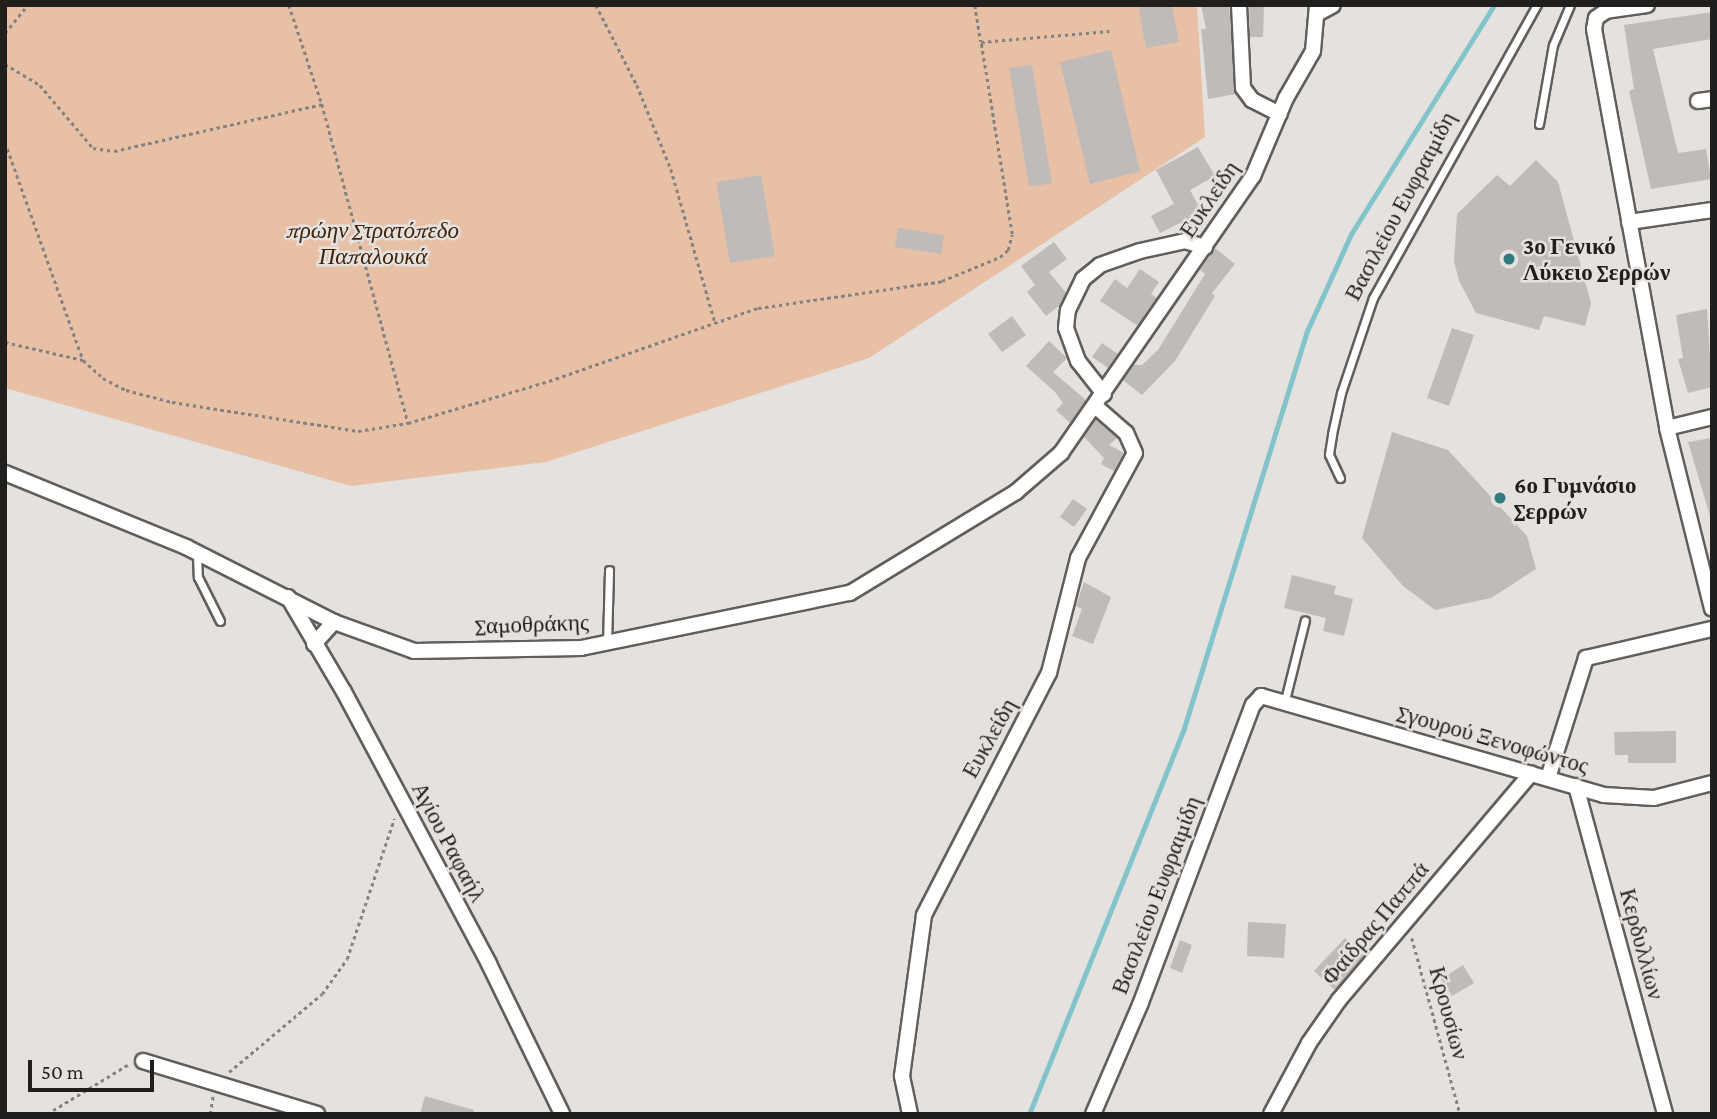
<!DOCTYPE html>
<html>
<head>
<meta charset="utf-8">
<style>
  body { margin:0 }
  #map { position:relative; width:1717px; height:1119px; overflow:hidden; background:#e5e1de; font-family:"Crimson Pro",serif }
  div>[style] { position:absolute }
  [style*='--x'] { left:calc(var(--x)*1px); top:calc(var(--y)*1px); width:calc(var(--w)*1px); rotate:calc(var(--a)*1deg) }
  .green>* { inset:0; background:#e7c0a6 }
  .stream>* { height:5px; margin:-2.5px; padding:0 2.5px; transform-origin:2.5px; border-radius:2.5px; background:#82c4c9 }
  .building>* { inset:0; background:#c0bbb9 }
  .path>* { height:2.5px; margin-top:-1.25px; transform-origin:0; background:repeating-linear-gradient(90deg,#858280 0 3.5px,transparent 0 7px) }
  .roads { filter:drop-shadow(2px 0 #625e5b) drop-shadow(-2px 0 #625e5b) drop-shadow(0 2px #625e5b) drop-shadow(0 -2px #625e5b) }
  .service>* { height:7px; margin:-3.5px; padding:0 3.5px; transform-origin:3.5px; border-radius:3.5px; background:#fff }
  .minor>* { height:14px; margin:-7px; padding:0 7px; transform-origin:7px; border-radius:7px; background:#fff }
  .dots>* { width:19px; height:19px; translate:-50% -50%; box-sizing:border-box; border:4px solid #e5e1de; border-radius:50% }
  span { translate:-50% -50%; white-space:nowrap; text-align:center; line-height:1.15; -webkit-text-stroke:5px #e5e1de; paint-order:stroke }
  .street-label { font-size:23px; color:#201f1e }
  .park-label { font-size:23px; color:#402209; font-style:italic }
  .poi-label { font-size:23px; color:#201f1e; font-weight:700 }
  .left { translate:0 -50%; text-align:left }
  .frame { position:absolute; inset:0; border:7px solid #201f1e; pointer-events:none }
  .scale { position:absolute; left:28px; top:1060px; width:126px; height:32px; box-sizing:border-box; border:4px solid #201f1e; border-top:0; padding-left:9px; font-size:21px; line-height:24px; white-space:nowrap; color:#201f1e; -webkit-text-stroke:5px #e5e1de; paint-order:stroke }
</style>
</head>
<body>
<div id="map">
  <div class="green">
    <i style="clip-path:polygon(5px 5px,1197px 5px,1205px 137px,869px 358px,546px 462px,351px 486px,5px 388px)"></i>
  </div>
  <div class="stream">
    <i style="--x:1029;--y:1114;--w:416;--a:-68.1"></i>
    <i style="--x:1184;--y:728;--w:416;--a:-72.8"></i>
    <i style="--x:1307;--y:331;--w:107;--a:-65.6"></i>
    <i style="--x:1351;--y:234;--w:270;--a:-58"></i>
  </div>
  <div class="building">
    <i style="clip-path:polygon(1138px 5px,1172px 5px,1179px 42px,1146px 48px)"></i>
    <i style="clip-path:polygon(1201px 5px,1229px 5px,1236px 94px,1208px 99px,1201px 29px,1206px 29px)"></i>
    <i style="clip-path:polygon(1249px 5px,1264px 5px,1263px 37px,1250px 37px)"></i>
    <i style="clip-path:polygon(1712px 12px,1712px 39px,1653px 49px,1678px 153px,1706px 149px,1711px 179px,1651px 189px,1629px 91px,1634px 89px,1624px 25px)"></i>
    <i style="clip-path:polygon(1111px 50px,1140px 171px,1090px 184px,1060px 62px)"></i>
    <i style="clip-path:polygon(1032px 65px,1052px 183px,1029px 187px,1009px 68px)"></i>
    <i style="clip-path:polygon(1198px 147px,1215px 176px,1190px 190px,1205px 218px,1183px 229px,1180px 223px,1160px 233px,1151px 216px,1174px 204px,1156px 170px)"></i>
    <i style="clip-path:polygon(1536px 160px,1558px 182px,1591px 303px,1585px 326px,1544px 316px,1539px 330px,1476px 313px,1459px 281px,1454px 261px,1457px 214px,1497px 175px,1510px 186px)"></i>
    <i style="clip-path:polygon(761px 175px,775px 256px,730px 263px,716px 182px)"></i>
    <i style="clip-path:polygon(898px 228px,944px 235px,941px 254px,895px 247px)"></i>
    <i style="clip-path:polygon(1054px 242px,1067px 259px,1049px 272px,1066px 293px,1060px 305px,1046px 316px,1027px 292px,1035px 285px,1021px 266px)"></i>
    <i style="clip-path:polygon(1215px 248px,1235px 264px,1212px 293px,1215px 296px,1175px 361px,1142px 395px,1123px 380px,1134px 365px,1142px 365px,1158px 350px,1205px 274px,1200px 270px)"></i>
    <i style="clip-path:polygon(1140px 269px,1159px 282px,1151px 294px,1157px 298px,1138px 326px,1100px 301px,1115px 279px,1127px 288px)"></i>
    <i style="clip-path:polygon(1707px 309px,1712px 387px,1688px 393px,1678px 359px,1683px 358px,1676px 315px)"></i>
    <i style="clip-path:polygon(1012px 316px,1026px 335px,1002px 352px,988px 334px)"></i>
    <i style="clip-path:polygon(1452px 328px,1474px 335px,1449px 406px,1427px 398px)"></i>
    <i style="clip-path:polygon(1049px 341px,1067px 358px,1053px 372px,1086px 400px,1070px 423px,1056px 410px,1063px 403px,1055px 392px,1026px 366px)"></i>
    <i style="clip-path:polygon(1102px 343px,1118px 354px,1108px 368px,1092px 357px)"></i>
    <i style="clip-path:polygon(1096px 420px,1117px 438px,1109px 445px,1124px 453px,1114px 471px,1101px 464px,1104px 458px,1084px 437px)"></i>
    <i style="clip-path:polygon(1392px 432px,1448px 450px,1527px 536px,1536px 569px,1491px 598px,1435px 610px,1403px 586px,1362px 538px)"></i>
    <i style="clip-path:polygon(1712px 438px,1712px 515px,1710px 516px,1688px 442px)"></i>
    <i style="clip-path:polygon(1073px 499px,1087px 509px,1074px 527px,1060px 517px)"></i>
    <i style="clip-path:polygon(1292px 575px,1336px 586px,1334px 594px,1353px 599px,1344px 636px,1323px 631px,1326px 618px,1284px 608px)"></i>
    <i style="clip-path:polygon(1084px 582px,1111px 597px,1093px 644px,1072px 636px,1082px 609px,1076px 606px)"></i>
    <i style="clip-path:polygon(1676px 731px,1676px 763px,1628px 763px,1628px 755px,1615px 755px,1614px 732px)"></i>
    <i style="clip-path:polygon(1248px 922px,1286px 924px,1284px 958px,1247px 956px)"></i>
    <i style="clip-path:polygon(1345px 938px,1364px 956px,1335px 990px,1314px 971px)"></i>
    <i style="clip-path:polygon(1180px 940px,1192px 945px,1182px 973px,1170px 968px)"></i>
    <i style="clip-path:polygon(1463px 965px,1474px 983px,1452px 996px,1441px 979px)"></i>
    <i style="clip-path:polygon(425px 1096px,474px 1110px,473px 1114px,420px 1114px)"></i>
  </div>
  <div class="path">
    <i style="--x:289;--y:5;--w:104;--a:71.6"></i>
    <i style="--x:322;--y:104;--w:330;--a:74.9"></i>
    <i style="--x:596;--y:5;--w:90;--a:62.9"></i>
    <i style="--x:637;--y:85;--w:91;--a:68"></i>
    <i style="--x:671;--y:169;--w:159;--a:74"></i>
    <i style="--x:975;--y:5;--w:37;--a:81"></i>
    <i style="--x:5;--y:33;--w:36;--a:-51"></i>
    <i style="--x:5;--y:64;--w:41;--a:31"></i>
    <i style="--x:40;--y:85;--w:82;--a:49.9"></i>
    <i style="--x:93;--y:148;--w:21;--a:8"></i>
    <i style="--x:114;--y:151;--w:213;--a:-12.7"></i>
    <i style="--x:5;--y:142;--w:232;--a:70.3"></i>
    <i style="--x:83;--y:360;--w:27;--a:42"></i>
    <i style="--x:103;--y:378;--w:26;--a:28"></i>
    <i style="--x:126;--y:390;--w:48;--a:14.6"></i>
    <i style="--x:172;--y:402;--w:188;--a:8.9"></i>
    <i style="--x:358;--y:431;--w:51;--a:-9.1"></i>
    <i style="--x:408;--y:423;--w:147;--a:-16.6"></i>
    <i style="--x:549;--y:381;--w:221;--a:-19.3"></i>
    <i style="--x:758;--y:308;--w:186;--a:-8.3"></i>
    <i style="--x:942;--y:281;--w:63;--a:-22.5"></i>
    <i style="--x:1000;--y:257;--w:11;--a:-41"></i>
    <i style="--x:1008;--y:250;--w:16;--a:-76"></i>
    <i style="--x:1012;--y:234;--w:194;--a:-99.2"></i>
    <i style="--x:981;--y:42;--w:129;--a:-4.9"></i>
    <i style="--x:5;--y:342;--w:80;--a:13"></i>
    <i style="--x:1412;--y:938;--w:182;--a:74.7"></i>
    <i style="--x:229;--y:1072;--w:121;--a:-40"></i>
    <i style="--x:322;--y:994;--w:43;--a:-54.5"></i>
    <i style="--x:347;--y:959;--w:148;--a:-71.4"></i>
    <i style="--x:47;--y:1114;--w:96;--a:-31.4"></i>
    <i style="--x:210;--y:1114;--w:18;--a:-81"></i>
  </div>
  <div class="roads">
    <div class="service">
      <i style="--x:1539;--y:124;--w:80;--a:-80"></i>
      <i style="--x:1553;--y:45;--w:43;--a:-67"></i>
      <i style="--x:1340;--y:478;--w:26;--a:-115"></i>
      <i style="--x:1329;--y:454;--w:20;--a:-81"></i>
      <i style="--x:1332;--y:434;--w:42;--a:-77.6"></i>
      <i style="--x:1341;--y:393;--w:100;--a:-71.4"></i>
      <i style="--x:1373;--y:298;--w:336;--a:-60.8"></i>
      <i style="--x:197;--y:553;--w:24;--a:88"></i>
      <i style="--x:198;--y:577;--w:49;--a:63.4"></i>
      <i style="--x:607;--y:643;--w:73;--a:-88.4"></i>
      <i style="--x:1285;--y:700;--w:82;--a:-76"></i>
    </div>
    <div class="minor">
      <i style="--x:1239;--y:5;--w:83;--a:87.2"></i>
      <i style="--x:1243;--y:88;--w:15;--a:53"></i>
      <i style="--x:1252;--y:100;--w:31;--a:27"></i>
      <i style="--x:1647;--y:5;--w:41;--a:171.7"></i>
      <i style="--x:1606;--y:11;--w:12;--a:145"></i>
      <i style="--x:1596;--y:18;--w:11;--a:100"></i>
      <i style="--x:1594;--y:29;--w:406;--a:79.6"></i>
      <i style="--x:1667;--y:428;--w:186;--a:76"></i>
      <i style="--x:1317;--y:14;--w:18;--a:-29"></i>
      <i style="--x:1698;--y:101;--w:14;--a:-8"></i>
      <i style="--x:1629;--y:222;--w:84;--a:-8.2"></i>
      <i style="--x:1104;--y:394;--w:42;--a:-128.2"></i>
      <i style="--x:1078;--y:361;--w:35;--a:-110"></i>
      <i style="--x:1066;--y:328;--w:18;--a:-84"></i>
      <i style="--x:1068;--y:310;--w:34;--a:-64"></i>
      <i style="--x:1083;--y:279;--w:22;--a:-39"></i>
      <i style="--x:1100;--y:265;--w:42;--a:-19.3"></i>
      <i style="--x:1140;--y:251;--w:46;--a:-12.5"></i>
      <i style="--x:1185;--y:241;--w:21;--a:17"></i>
      <i style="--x:1667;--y:428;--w:46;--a:-13.7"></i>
      <i style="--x:5;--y:473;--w:196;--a:22.2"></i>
      <i style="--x:186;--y:547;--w:166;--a:26.9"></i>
      <i style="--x:334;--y:622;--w:85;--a:19.9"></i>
      <i style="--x:414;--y:651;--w:167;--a:-1"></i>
      <i style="--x:581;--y:648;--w:275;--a:-11.6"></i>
      <i style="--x:850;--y:593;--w:194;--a:-31.3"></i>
      <i style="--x:1016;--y:492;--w:60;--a:-40.9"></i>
      <i style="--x:1061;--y:453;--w:337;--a:-55.3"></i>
      <i style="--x:1253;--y:176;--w:85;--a:-67.1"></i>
      <i style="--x:1286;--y:98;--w:54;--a:-60.1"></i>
      <i style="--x:1313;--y:51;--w:46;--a:-85"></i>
      <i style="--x:288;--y:597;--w:110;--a:59.5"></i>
      <i style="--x:344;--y:692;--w:308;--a:61.9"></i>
      <i style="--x:489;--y:964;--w:167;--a:64"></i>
      <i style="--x:314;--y:644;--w:30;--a:-48"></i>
      <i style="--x:1548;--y:778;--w:126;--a:-72.4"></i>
      <i style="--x:1586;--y:658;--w:129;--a:-13"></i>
      <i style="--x:1576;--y:786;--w:340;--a:74.8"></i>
      <i style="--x:143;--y:1061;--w:182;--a:16.9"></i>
      <i style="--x:910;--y:1114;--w:39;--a:-102"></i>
      <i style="--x:902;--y:1076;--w:162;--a:-82.2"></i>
      <i style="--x:924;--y:915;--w:272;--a:-62.7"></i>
      <i style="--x:1049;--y:673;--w:119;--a:-75.8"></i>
      <i style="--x:1078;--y:558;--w:119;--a:-61.5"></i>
      <i style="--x:1135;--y:453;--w:22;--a:-114"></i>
      <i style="--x:1126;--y:433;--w:41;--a:-138.9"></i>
      <i style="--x:1093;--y:1114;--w:119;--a:-66.7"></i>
      <i style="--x:1140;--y:1005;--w:321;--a:-69.4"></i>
      <i style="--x:1253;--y:705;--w:12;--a:-48"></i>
      <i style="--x:1261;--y:696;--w:357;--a:16.1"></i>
      <i style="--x:1604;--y:795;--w:50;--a:3.4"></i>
      <i style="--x:1654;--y:798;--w:60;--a:-14.5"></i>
      <i style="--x:1271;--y:1114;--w:81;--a:-61.8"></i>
      <i style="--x:1309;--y:1043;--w:52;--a:-55.1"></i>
      <i style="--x:1339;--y:1000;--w:297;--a:-49.7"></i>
    </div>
  </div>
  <div class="dots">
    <i style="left:1509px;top:259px;background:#317a80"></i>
    <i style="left:1500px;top:498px;background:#317a80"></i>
  </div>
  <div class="street-label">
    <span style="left:1209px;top:199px;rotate:-56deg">Ευκλείδη</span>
    <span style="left:1400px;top:206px;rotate:-62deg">Βασιλείου Ευφραιμίδη</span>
    <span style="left:532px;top:624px;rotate:-2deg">Σαμοθράκης</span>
    <span style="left:989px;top:738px;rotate:-61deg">Ευκλείδη</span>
    <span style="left:1493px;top:739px;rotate:16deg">Σγουρού Ξενοφώντος</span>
    <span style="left:449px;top:842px;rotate:62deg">Αγίου Ραφαήλ</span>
    <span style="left:1156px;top:895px;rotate:-69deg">Βασιλείου Ευφραιμίδη</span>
    <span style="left:1375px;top:923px;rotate:-50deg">Φαίδρας Παππά</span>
    <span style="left:1642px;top:944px;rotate:75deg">Κερδυλλίων</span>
    <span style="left:1449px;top:1013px;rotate:75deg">Κρουσίων</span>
  </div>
  <div class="park-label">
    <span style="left:373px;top:243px">πρώην Στρατόπεδο<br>Παπαλουκά</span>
  </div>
  <div class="poi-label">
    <span class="left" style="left:1523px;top:259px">3ο Γενικό<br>Λύκειο Σερρών</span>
    <span class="left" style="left:1514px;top:498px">6ο Γυμνάσιο<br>Σερρών</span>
  </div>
  <div class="frame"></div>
  <div class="scale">50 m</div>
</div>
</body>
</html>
